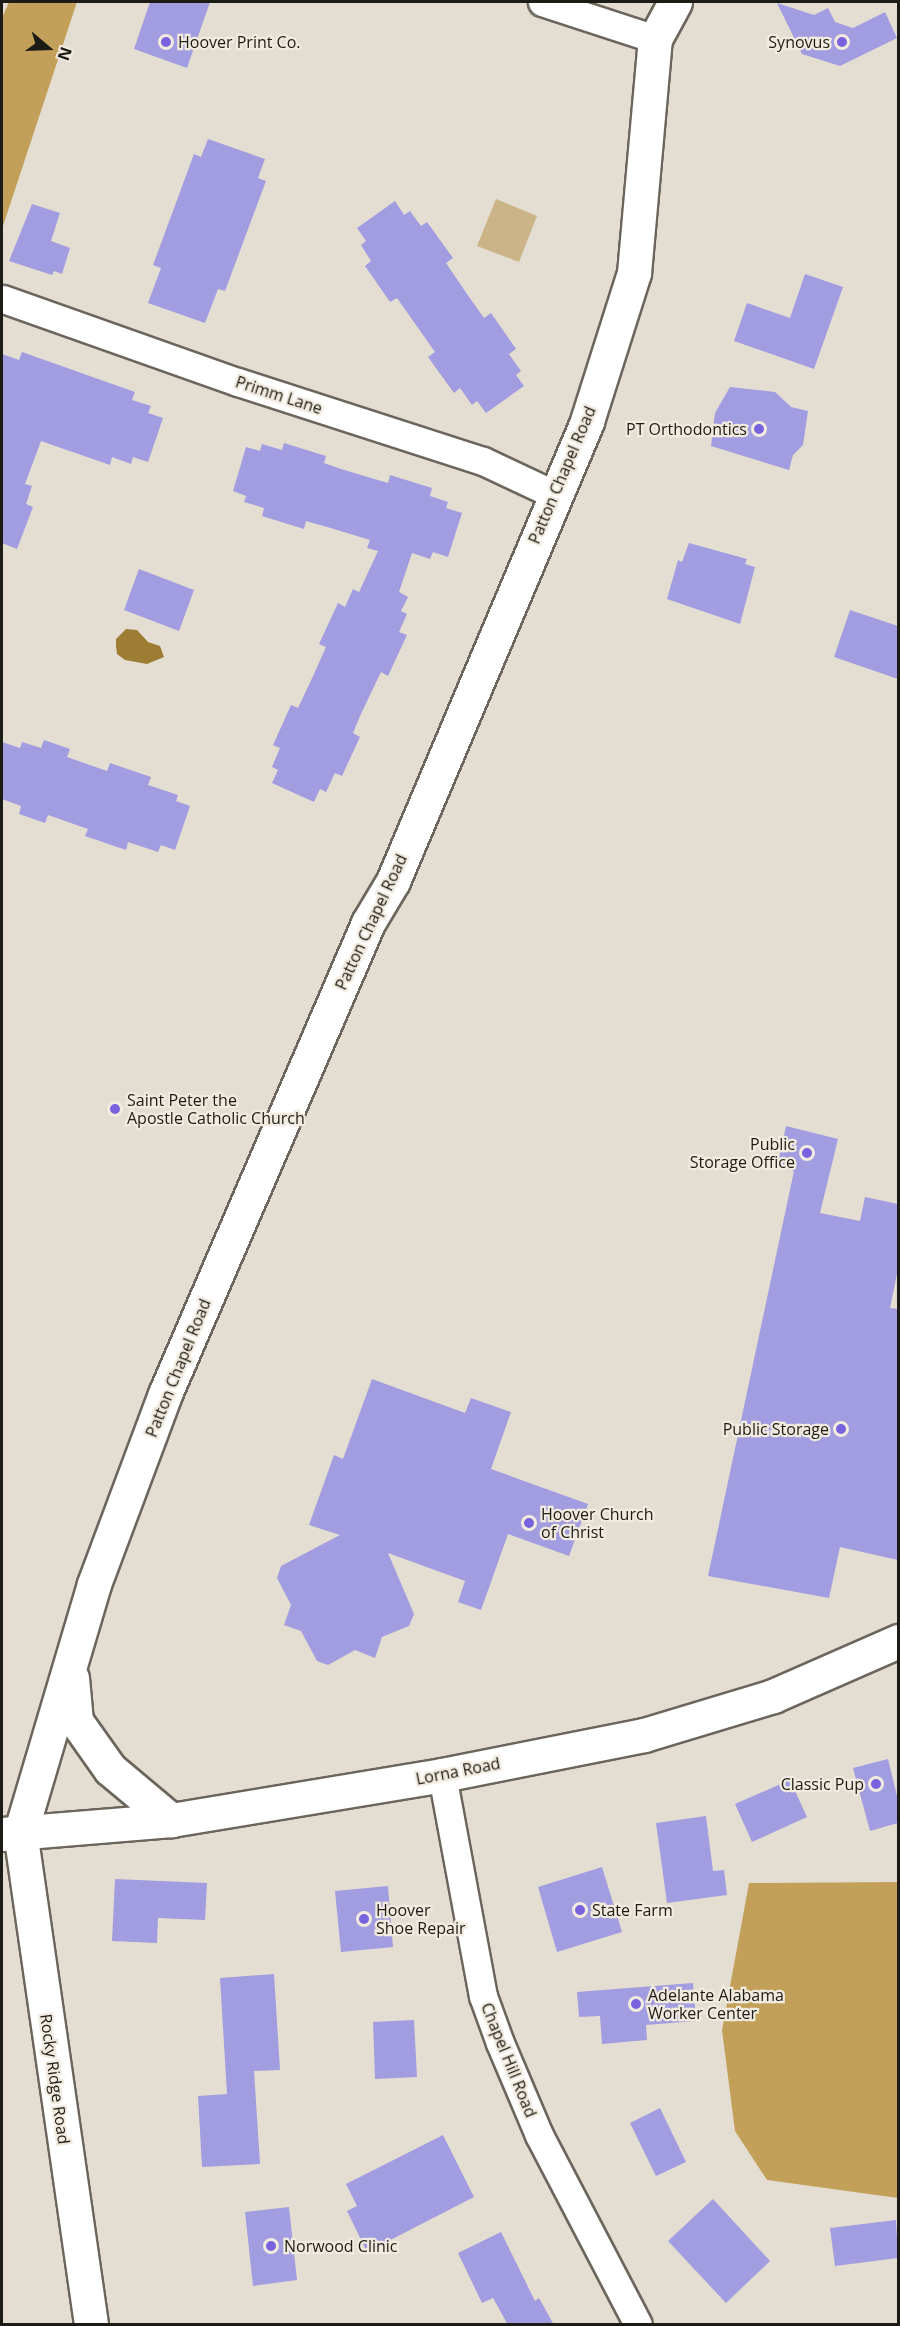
<!DOCTYPE html>
<html>
<head>
<meta charset="utf-8">
<style>
  body { margin:0 }
  #map { position:relative; width:900px; height:2326px; overflow:hidden; background:#e4ded2; font-family:"Open Sans",sans-serif }
  div>[style] { position:absolute }
  [style*='--x'] { left:calc(var(--x)*1px); top:calc(var(--y)*1px); width:calc(var(--w)*1px); rotate:calc(var(--a)*1deg) }
  .green>* { inset:0; background:#cbb487 }
  .forest>* { inset:0; background:#c2a05a }
  .water>* { inset:0; background:#9d7c34 }
  .building>* { inset:0; background:#a29ce0 }
  .roads { filter:drop-shadow(2px 0 #6b655b) drop-shadow(-2px 0 #6b655b) drop-shadow(0 2px #6b655b) drop-shadow(0 -2px #6b655b) }
  .street>* { height:27px; margin:-13.5px; padding:0 13.5px; transform-origin:13.5px; border-radius:13.5px; background:#fff }
  .secondary>* { height:33px; margin:-16.5px; padding:0 16.5px; transform-origin:16.5px; border-radius:16.5px; background:#fff }
  .dots>* { width:16px; height:16px; translate:-50% -50%; box-sizing:border-box; border:3px solid #f1ebdf; border-radius:50% }
  span { translate:-50% -50%; white-space:nowrap; text-align:center; line-height:1.15; -webkit-text-stroke:4.5px #f1ebdf; paint-order:stroke }
  .poi-label { font-size:16px; color:#1d1b16 }
  .left { translate:0 -50%; text-align:left }
  .right { translate:-100% -50%; text-align:right }
  .street-label { font-size:16px; color:#1d1b16 }
  .frame { position:absolute; inset:0; border:3px solid #1d1b16; pointer-events:none }
  .north { position:absolute; left:18px; top:18px; width:60px; height:60px; -webkit-text-stroke:4px #f1ebdf; paint-order:stroke; rotate:109deg; font-size:16px; font-weight:700; line-height:24px; text-align:center; color:#1d1b16 }
  .north::after { content:''; display:block; margin:auto; width:21px; height:27px; background:#1d1b16; clip-path:polygon(50% 0,100% 100%,50% 72%,0 100%) }
</style>
</head>
<body>
<div id="map">
  <div class="green">
    <i style="clip-path:polygon(496px 199px,537px 216px,519px 262px,477px 246px)"></i>
  </div>
  <div class="forest">
    <i style="clip-path:polygon(9px 2px,77px 2px,2px 229px,2px 18px)"></i>
    <i style="clip-path:polygon(898px 1882px,898px 2198px,767px 2180px,735px 2131px,722px 2030px,749px 1883px)"></i>
  </div>
  <div class="water">
    <i style="clip-path:polygon(126px 629px,137px 630px,148px 642px,160px 646px,164px 657px,147px 664px,125px 660px,117px 654px,116px 646px,116px 639px)"></i>
  </div>
  <div class="building">
    <i style="clip-path:polygon(150px 2px,210px 2px,187px 68px,134px 49px)"></i>
    <i style="clip-path:polygon(777px 3px,814px 15px,828px 8px,835px 22px,853px 28px,885px 12px,897px 38px,840px 66px,802px 54px)"></i>
    <i style="clip-path:polygon(208px 139px,265px 159px,258px 178px,266px 181px,225px 291px,218px 289px,205px 323px,148px 303px,161px 268px,153px 265px,194px 154px,201px 157px)"></i>
    <i style="clip-path:polygon(395px 201px,404px 215px,410px 211px,421px 226px,427px 222px,453px 258px,446px 263px,467px 294px,484px 318px,491px 313px,516px 349px,509px 354px,521px 371px,516px 375px,524px 386px,486px 413px,477px 401px,472px 405px,460px 388px,454px 393px,428px 357px,435px 352px,397px 298px,390px 302px,365px 266px,371px 261px,361px 245px,366px 241px,357px 228px)"></i>
    <i style="clip-path:polygon(32px 204px,60px 213px,51px 241px,70px 248px,62px 274px,54px 271px,52px 275px,9px 261px)"></i>
    <i style="clip-path:polygon(805px 274px,843px 287px,814px 369px,734px 341px,747px 303px,790px 318px)"></i>
    <i style="clip-path:polygon(22px 352px,135px 392px,132px 400px,151px 406px,148px 413px,163px 418px,148px 462px,133px 457px,131px 464px,112px 457px,110px 465px,41px 441px,25px 484px,32px 486px,26px 504px,33px 507px,17px 549px,2px 543px,2px 354px,19px 360px)"></i>
    <i style="clip-path:polygon(730px 387px,775px 392px,791px 407px,808px 411px,803px 445px,793px 455px,789px 470px,711px 446px,715px 413px)"></i>
    <i style="clip-path:polygon(284px 443px,326px 456px,324px 463px,341px 469px,388px 483px,390px 475px,432px 488px,430px 496px,448px 502px,446px 508px,462px 513px,448px 557px,433px 552px,430px 559px,412px 553px,399px 592px,408px 597px,401px 611px,407px 614px,399px 632px,407px 635px,388px 676px,381px 672px,360px 716px,353px 733px,360px 737px,342px 776px,335px 773px,326px 792px,320px 789px,314px 802px,272px 783px,278px 770px,272px 767px,280px 748px,273px 745px,291px 705px,298px 708px,314px 674px,326px 647px,319px 644px,338px 603px,345px 607px,353px 589px,359px 592px,378px 551px,367px 548px,370px 540px,334px 529px,306px 521px,304px 529px,262px 516px,264px 508px,244px 502px,246px 496px,233px 491px,246px 447px,260px 451px,262px 444px,282px 450px)"></i>
    <i style="clip-path:polygon(689px 543px,747px 559px,745px 564px,755px 567px,740px 624px,667px 599px,678px 560px,682px 562px)"></i>
    <i style="clip-path:polygon(139px 569px,194px 590px,179px 631px,124px 610px)"></i>
    <i style="clip-path:polygon(850px 610px,898px 626px,898px 679px,834px 657px)"></i>
    <i style="clip-path:polygon(44px 740px,70px 749px,67px 757px,107px 771px,110px 763px,151px 777px,148px 785px,178px 795px,176px 801px,190px 806px,175px 850px,161px 845px,158px 852px,128px 842px,126px 850px,85px 836px,88px 829px,48px 815px,45px 823px,19px 814px,21px 806px,2px 799px,2px 742px,20px 748px,22px 742px,41px 748px)"></i>
    <i style="clip-path:polygon(786px 1126px,838px 1139px,820px 1213px,860px 1221px,865px 1197px,898px 1204px,898px 1269px,890px 1308px,898px 1309px,898px 1560px,840px 1547px,829px 1598px,708px 1576px,794px 1171px,777px 1167px)"></i>
    <i style="clip-path:polygon(372px 1379px,465px 1413px,471px 1398px,511px 1412px,491px 1469px,588px 1504px,569px 1556px,508px 1534px,481px 1610px,458px 1602px,465px 1581px,388px 1553px,414px 1614px,409px 1626px,382px 1637px,375px 1658px,355px 1650px,328px 1665px,317px 1661px,301px 1631px,284px 1625px,291px 1605px,277px 1578px,281px 1566px,340px 1535px,309px 1525px,334px 1455px,343px 1459px)"></i>
    <i style="clip-path:polygon(888px 1759px,898px 1800px,898px 1823px,870px 1831px,853px 1768px)"></i>
    <i style="clip-path:polygon(790px 1780px,807px 1817px,752px 1842px,735px 1804px)"></i>
    <i style="clip-path:polygon(706px 1816px,713px 1871px,724px 1870px,727px 1895px,667px 1903px,656px 1823px)"></i>
    <i style="clip-path:polygon(602px 1867px,622px 1932px,557px 1952px,538px 1887px)"></i>
    <i style="clip-path:polygon(115px 1879px,207px 1883px,205px 1920px,158px 1918px,157px 1943px,112px 1941px)"></i>
    <i style="clip-path:polygon(388px 1886px,393px 1947px,341px 1952px,335px 1891px)"></i>
    <i style="clip-path:polygon(274px 1974px,280px 2070px,254px 2071px,260px 2164px,202px 2167px,198px 2096px,227px 2094px,220px 1978px)"></i>
    <i style="clip-path:polygon(693px 1983px,696px 2021px,646px 2025px,647px 2040px,602px 2044px,600px 2016px,579px 2017px,577px 1992px)"></i>
    <i style="clip-path:polygon(414px 2020px,417px 2077px,375px 2079px,373px 2022px)"></i>
    <i style="clip-path:polygon(660px 2108px,686px 2162px,656px 2176px,630px 2123px)"></i>
    <i style="clip-path:polygon(443px 2135px,474px 2197px,367px 2252px,347px 2211px,357px 2206px,346px 2184px)"></i>
    <i style="clip-path:polygon(713px 2199px,770px 2261px,726px 2303px,668px 2241px)"></i>
    <i style="clip-path:polygon(289px 2207px,297px 2280px,253px 2286px,245px 2212px)"></i>
    <i style="clip-path:polygon(896px 2220px,898px 2258px,835px 2266px,830px 2228px)"></i>
    <i style="clip-path:polygon(501px 2232px,535px 2301px,539px 2298px,554px 2325px,508px 2325px,493px 2298px,482px 2303px,458px 2253px)"></i>
  </div>
  <div class="roads">
    <div class="street">
      <i style="--x:542;--y:2;--w:119;--a:18.1"></i>
      <i style="--x:3;--y:299;--w:249;--a:19.5"></i>
      <i style="--x:238;--y:382;--w:257;--a:17.9"></i>
      <i style="--x:483;--y:461;--w:77;--a:25.2"></i>
      <i style="--x:442;--y:1775;--w:225;--a:79.5"></i>
      <i style="--x:483;--y:1996;--w:50;--a:70.1"></i>
      <i style="--x:500;--y:2043;--w:100;--a:67"></i>
      <i style="--x:539;--y:2135;--w:213;--a:62.4"></i>
    </div>
    <div class="secondary">
      <i style="--x:72;--y:1678;--w:43;--a:84.7"></i>
      <i style="--x:76;--y:1721;--w:59;--a:54.7"></i>
      <i style="--x:110;--y:1769;--w:80;--a:39.9"></i>
      <i style="--x:2;--y:1834;--w:170;--a:-4.7"></i>
      <i style="--x:171;--y:1820;--w:275;--a:-9.4"></i>
      <i style="--x:442;--y:1775;--w:206;--a:-11.2"></i>
      <i style="--x:644;--y:1735;--w:135;--a:-16.8"></i>
      <i style="--x:773;--y:1696;--w:137;--a:-23.7"></i>
      <i style="--x:91;--y:2324;--w:495;--a:-98.2"></i>
      <i style="--x:20;--y:1834;--w:261;--a:-73.5"></i>
      <i style="--x:94;--y:1584;--w:203;--a:-69.5"></i>
      <i style="--x:165;--y:1394;--w:513;--a:-66.68"></i>
      <i style="--x:368;--y:923;--w:49;--a:-59.2"></i>
      <i style="--x:393;--y:881;--w:499;--a:-67.1"></i>
      <i style="--x:587;--y:421;--w:155;--a:-72.4"></i>
      <i style="--x:634;--y:273;--w:235;--a:-84.9"></i>
      <i style="--x:655;--y:39;--w:42;--a:-61.6"></i>
    </div>
  </div>
  <div class="dots">
    <i style="left:166px;top:42px;background:#7862dd"></i>
    <i style="left:842px;top:42px;background:#7862dd"></i>
    <i style="left:759px;top:429px;background:#7862dd"></i>
    <i style="left:115px;top:1109px;background:#7862dd"></i>
    <i style="left:807px;top:1153px;background:#7862dd"></i>
    <i style="left:841px;top:1429px;background:#7862dd"></i>
    <i style="left:529px;top:1523px;background:#7862dd"></i>
    <i style="left:876px;top:1784px;background:#7862dd"></i>
    <i style="left:580px;top:1910px;background:#7862dd"></i>
    <i style="left:364px;top:1919px;background:#7862dd"></i>
    <i style="left:636px;top:2004px;background:#7862dd"></i>
    <i style="left:271px;top:2246px;background:#7862dd"></i>
  </div>
  <div class="poi-label">
    <span class="left" style="left:178px;top:42px">Hoover Print Co.</span>
    <span class="right" style="left:830px;top:42px">Synovus</span>
    <span class="right" style="left:747px;top:429px">PT Orthodontics</span>
    <span class="left" style="left:127px;top:1109px">Saint Peter the<br>Apostle Catholic Church</span>
    <span class="right" style="left:795px;top:1153px">Public<br>Storage Office</span>
    <span class="right" style="left:829px;top:1429px">Public Storage</span>
    <span class="left" style="left:541px;top:1523px">Hoover Church<br>of Christ</span>
    <span class="right" style="left:864px;top:1784px">Classic Pup</span>
    <span class="left" style="left:376px;top:1919px">Hoover<br>Shoe Repair</span>
    <span class="left" style="left:592px;top:1910px">State Farm</span>
    <span class="left" style="left:648px;top:2004px">Adelante Alabama<br>Worker Center</span>
    <span class="left" style="left:284px;top:2246px">Norwood Clinic</span>
  </div>
  <div class="street-label">
    <span style="left:279px;top:395px;rotate:18deg">Primm Lane</span>
    <span style="left:562px;top:475px;rotate:-67deg">Patton Chapel Road</span>
    <span style="left:371px;top:922px;rotate:-65deg">Patton Chapel Road</span>
    <span style="left:178px;top:1368px;rotate:-68deg">Patton Chapel Road</span>
    <span style="left:458px;top:1771px;rotate:-11deg">Lorna Road</span>
    <span style="left:509px;top:2060px;rotate:68deg">Chapel Hill Road</span>
    <span style="left:55px;top:2079px;rotate:82deg">Rocky Ridge Road</span>
  </div>
  <div class="frame"></div>
  <div class="north">N</div>
</div>
</body>
</html>
